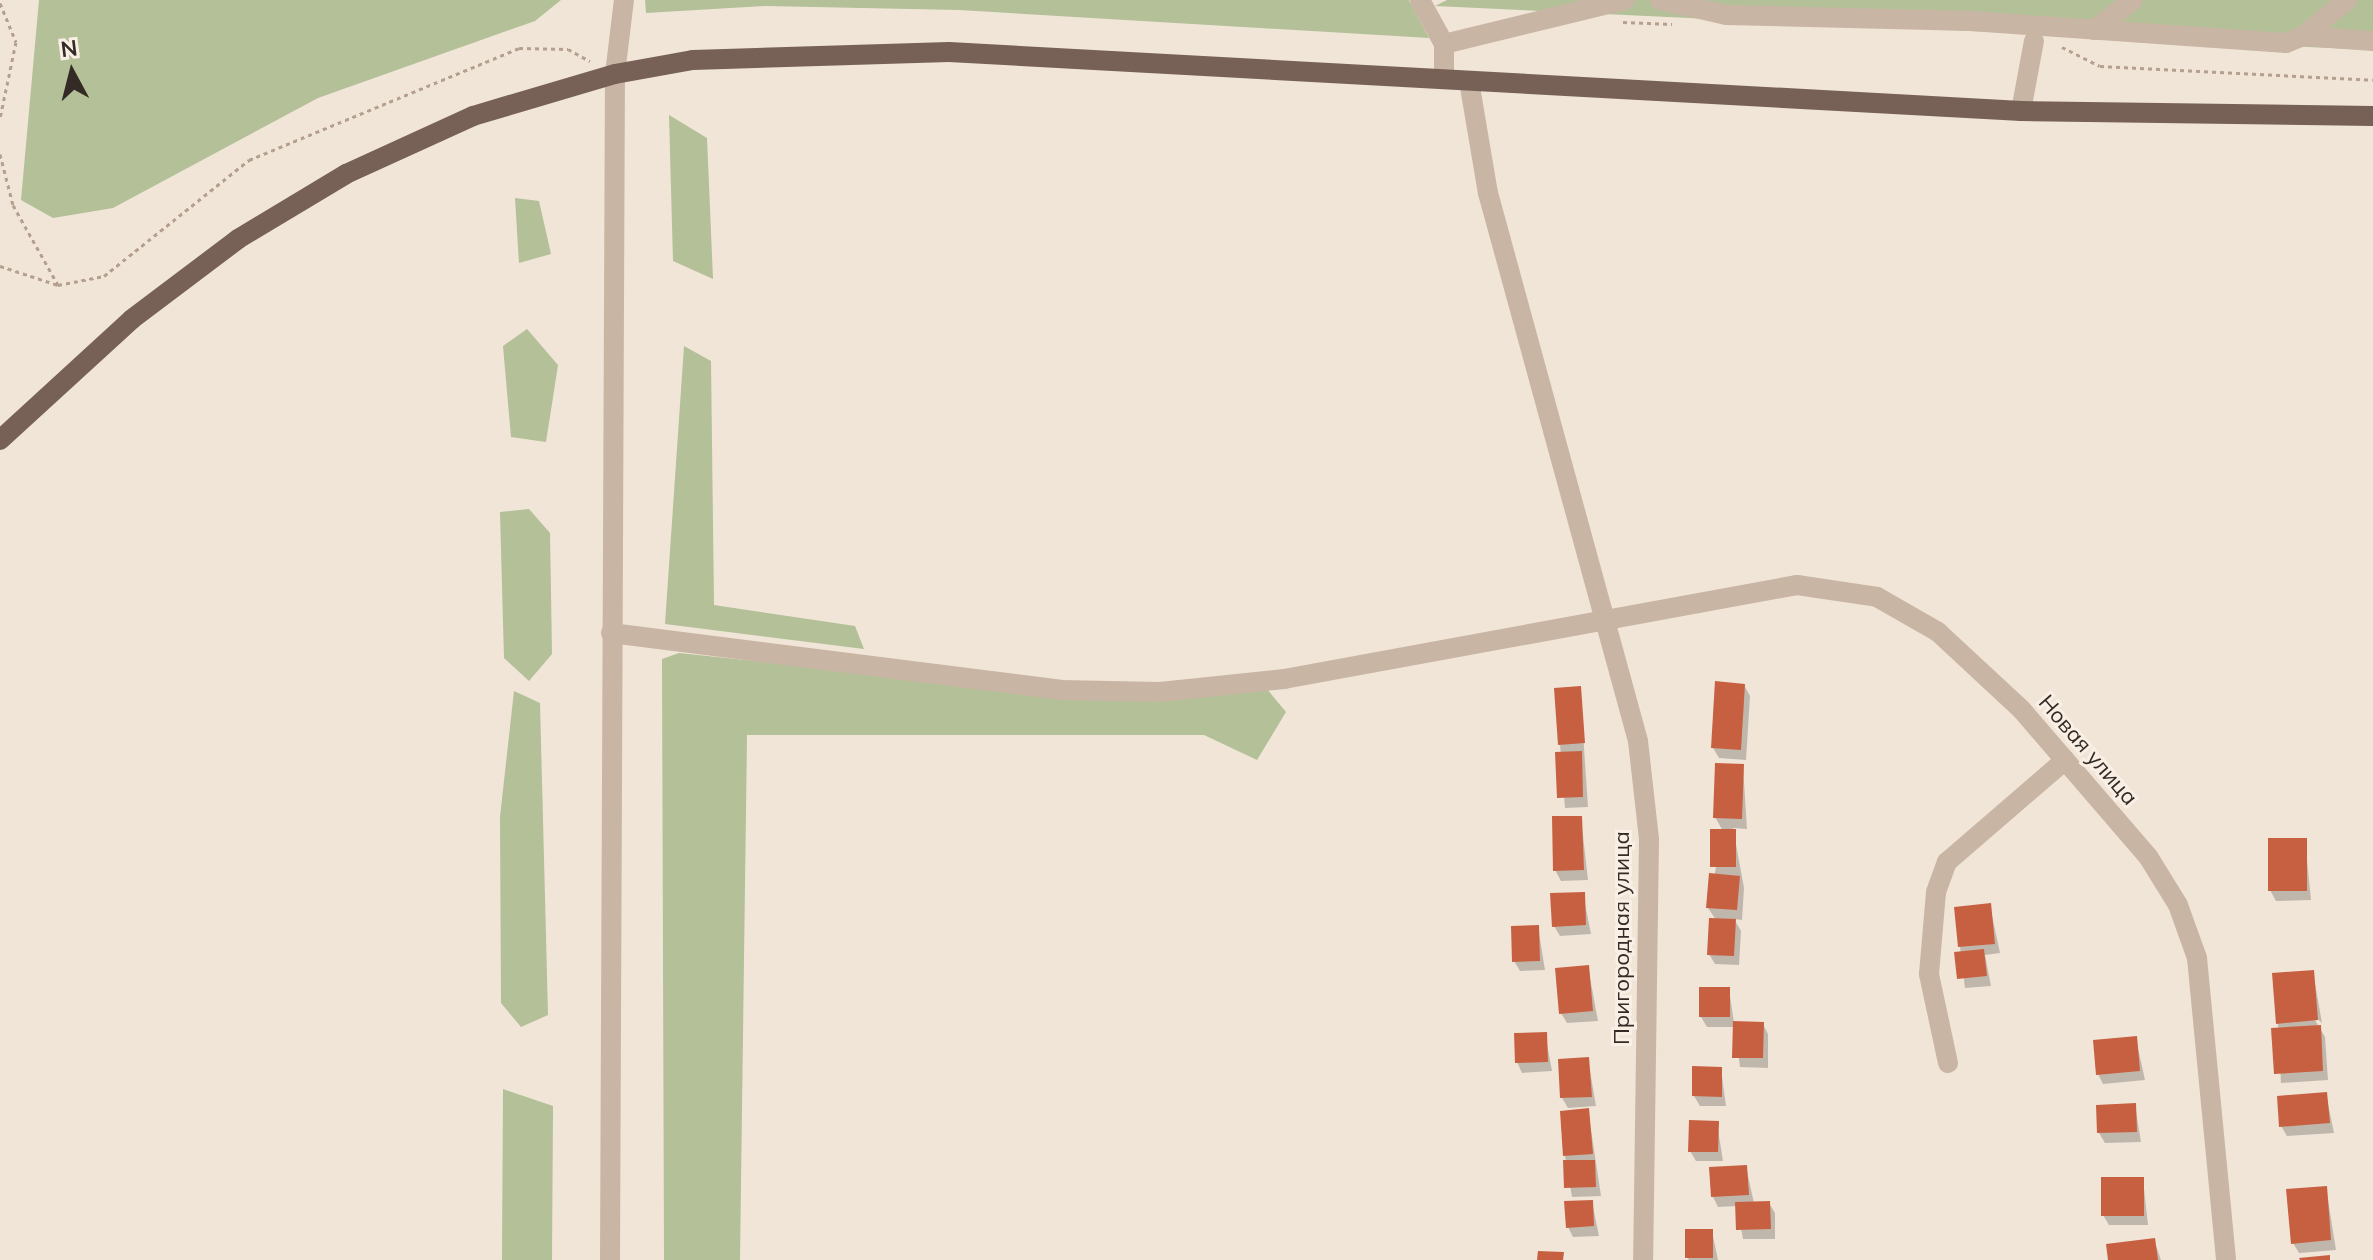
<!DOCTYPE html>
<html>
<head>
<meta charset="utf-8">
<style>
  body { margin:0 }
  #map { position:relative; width:2373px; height:1260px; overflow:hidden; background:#f1e5d8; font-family:Mulish,sans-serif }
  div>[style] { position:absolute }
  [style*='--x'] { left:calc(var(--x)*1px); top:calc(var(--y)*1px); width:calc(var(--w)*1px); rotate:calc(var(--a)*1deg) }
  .green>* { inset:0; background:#b3c098 }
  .shadow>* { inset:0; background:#0003 }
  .building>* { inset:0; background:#c76040 }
  .path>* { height:3px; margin-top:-1.5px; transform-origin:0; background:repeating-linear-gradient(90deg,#b59f8f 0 4px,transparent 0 8px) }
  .minor>* { height:20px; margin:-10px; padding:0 10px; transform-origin:10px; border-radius:10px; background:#c9b5a4 }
  .major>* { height:20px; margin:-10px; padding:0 10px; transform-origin:10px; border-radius:10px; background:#776157 }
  span { translate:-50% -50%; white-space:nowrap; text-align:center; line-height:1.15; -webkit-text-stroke:6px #f9efe4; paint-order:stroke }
  .street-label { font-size:22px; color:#342a26 }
  .north { position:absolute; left:32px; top:32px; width:80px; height:80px; -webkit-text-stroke:6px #f9efe4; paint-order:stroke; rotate:353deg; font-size:22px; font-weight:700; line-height:32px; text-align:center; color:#342a26 }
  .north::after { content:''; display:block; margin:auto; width:28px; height:36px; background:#342a26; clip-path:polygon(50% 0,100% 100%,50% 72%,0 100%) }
</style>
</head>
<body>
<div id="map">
  <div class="green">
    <i style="clip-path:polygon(39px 0,561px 0,535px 21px,318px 98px,113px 208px,53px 218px,21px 200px)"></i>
    <i style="clip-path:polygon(645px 0,1409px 0,1429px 38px,959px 10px,766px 6px,646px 13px)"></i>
    <i style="clip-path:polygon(1447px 0,2373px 0,2373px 50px,1435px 6px)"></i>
    <i style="clip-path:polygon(669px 115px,707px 138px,713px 279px,673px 261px)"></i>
    <i style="clip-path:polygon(515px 198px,539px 201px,551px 254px,519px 263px)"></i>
    <i style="clip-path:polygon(527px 329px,558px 365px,546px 442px,511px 437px,503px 346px)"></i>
    <i style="clip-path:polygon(684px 346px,711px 361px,714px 605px,855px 626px,864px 649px,665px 624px)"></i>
    <i style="clip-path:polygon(529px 509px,550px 533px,552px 654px,529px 681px,504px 658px,500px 512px)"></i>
    <i style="clip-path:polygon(679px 653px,1106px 698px,1267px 689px,1286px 712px,1257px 760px,1204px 735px,747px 735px,740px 1260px,664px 1260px,662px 659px)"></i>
    <i style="clip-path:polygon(514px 691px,540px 703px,548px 1015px,521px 1027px,501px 1003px,500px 817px)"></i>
    <i style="clip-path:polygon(503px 1089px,553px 1106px,552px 1260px,502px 1260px)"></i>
  </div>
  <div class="shadow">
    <i style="clip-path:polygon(1744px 685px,1750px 696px,1746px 760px,1719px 758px,1713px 748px)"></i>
    <i style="clip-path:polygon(1580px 688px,1588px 807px,1565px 808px,1560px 744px)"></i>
    <i style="clip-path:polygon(1743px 766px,1747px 829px,1733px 828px,1744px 888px,1742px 920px,1734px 919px,1741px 931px,1739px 965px,1715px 964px,1709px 954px,1716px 920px,1708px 908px,1723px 831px,1715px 817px)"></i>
    <i style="clip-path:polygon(1581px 818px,1588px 880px,1561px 881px,1555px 870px)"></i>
    <i style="clip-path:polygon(2305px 840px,2311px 900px,2276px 901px,2270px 890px)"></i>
    <i style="clip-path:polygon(1583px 894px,1591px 934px,1560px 936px,1554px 926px)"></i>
    <i style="clip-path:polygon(1990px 906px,2000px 953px,1985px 955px,1991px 986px,1965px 988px,1960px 947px)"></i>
    <i style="clip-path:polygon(1538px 927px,1545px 970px,1520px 971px,1514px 961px)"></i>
    <i style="clip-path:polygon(1588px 967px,1598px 1021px,1567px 1023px,1561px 1013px)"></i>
    <i style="clip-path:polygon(2313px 972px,2322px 1023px,2311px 1013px,2325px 1037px,2328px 1080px,2281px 1083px,2278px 1023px)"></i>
    <i style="clip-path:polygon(1729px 989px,1734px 1023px,1763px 1024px,1768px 1034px,1768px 1068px,1740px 1067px,1735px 1027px,1707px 1027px,1701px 1017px)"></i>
    <i style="clip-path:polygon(1545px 1034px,1552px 1071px,1522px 1073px,1517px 1062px)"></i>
    <i style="clip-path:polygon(2136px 1039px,2145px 1080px,2103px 1084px,2098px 1074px)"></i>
    <i style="clip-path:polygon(1588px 1059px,1596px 1106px,1568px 1108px,1562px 1098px)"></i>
    <i style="clip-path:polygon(1721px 1069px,1726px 1106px,1700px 1106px,1694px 1096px)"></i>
    <i style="clip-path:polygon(2326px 1094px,2334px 1133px,2287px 1136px,2281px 1126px)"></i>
    <i style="clip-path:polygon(2135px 1105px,2141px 1142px,2105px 1143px,2099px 1133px)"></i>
    <i style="clip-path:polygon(1588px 1110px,1601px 1196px,1572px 1197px,1565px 1156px)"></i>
    <i style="clip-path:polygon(1717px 1123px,1723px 1161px,1696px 1161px,1690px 1151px)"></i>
    <i style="clip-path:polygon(1746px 1167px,1754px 1203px,1769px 1203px,1775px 1213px,1775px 1239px,1743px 1239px,1737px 1206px,1718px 1207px,1713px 1197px)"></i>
    <i style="clip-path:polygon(2143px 1179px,2148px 1225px,2109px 1225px,2103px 1215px)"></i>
    <i style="clip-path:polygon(2326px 1188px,2336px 1250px,2299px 1253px,2293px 1243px)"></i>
    <i style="clip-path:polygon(1592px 1202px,1599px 1236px,1573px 1237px,1568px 1227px)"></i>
    <i style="clip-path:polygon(1712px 1231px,1718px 1260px,1689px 1260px,1687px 1257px)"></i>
    <i style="clip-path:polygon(2154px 1240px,2161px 1260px,2110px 1260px)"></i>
  </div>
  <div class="building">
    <i style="clip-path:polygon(1715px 681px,1745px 684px,1741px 750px,1711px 748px)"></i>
    <i style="clip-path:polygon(1581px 686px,1585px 743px,1558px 745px,1554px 688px)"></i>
    <i style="clip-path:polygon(1582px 751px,1583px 797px,1557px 798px,1555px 752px)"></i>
    <i style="clip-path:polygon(1715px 763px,1744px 764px,1742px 819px,1713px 818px)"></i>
    <i style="clip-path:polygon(1552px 816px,1582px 816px,1584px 870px,1553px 871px)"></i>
    <i style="clip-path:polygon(1710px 829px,1736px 829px,1736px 867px,1710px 867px)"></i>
    <i style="clip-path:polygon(2268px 838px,2307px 838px,2307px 891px,2268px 891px)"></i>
    <i style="clip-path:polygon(1709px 873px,1740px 876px,1737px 910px,1706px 908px)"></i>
    <i style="clip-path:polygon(1585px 892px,1586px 925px,1552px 927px,1550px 893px)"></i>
    <i style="clip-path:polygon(1991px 903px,1995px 944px,1958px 947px,1954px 907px)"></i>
    <i style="clip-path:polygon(1709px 918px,1736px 919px,1734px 956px,1707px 955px)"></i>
    <i style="clip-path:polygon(1539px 925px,1540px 961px,1512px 962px,1511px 926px)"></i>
    <i style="clip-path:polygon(1984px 949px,1987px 976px,1957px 979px,1954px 952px)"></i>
    <i style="clip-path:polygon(1589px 965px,1593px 1011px,1559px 1014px,1555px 968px)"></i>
    <i style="clip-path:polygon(2314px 970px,2318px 1020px,2276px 1024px,2272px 973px)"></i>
    <i style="clip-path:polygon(1699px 987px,1730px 987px,1730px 1017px,1699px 1017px)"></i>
    <i style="clip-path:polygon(1733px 1021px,1764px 1022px,1763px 1058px,1732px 1058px)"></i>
    <i style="clip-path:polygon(2321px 1025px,2323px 1071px,2274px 1074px,2271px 1028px)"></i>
    <i style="clip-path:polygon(1547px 1032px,1548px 1062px,1515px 1063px,1514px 1033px)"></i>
    <i style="clip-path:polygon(2137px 1036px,2140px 1071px,2096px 1075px,2093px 1040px)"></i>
    <i style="clip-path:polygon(1589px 1057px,1592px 1097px,1560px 1098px,1558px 1059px)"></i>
    <i style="clip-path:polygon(1692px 1066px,1722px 1067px,1722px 1097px,1692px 1096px)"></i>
    <i style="clip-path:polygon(2327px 1092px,2330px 1123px,2279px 1127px,2277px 1096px)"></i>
    <i style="clip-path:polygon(2136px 1103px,2137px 1132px,2097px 1133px,2096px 1105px)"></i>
    <i style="clip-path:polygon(1589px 1108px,1593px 1154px,1563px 1156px,1560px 1111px)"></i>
    <i style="clip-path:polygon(1689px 1120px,1719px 1121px,1718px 1152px,1688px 1152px)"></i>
    <i style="clip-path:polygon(1563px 1160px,1595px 1160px,1596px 1187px,1564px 1188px)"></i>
    <i style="clip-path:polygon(1747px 1165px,1749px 1195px,1711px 1197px,1709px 1167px)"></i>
    <i style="clip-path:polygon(2101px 1177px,2144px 1177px,2144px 1216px,2101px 1216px)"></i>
    <i style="clip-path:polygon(2327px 1186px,2331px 1240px,2291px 1244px,2286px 1189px)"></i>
    <i style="clip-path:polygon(1593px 1200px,1594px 1226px,1566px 1228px,1564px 1201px)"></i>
    <i style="clip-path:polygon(1770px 1201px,1771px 1229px,1736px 1230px,1735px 1202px)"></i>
    <i style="clip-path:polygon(1685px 1229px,1713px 1229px,1713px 1258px,1685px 1258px)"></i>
    <i style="clip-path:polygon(2155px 1238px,2158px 1260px,2108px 1260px,2106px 1244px)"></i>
    <i style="clip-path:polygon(1538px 1251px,1564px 1252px,1563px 1260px,1537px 1260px)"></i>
    <i style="clip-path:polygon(2330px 1255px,2330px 1260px,2300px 1260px,2299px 1258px)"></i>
  </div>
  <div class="path">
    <i style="--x:0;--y:3;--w:42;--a:67.7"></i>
    <i style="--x:16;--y:42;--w:78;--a:101.9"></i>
    <i style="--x:1623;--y:22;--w:49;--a:2.3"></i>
    <i style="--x:2062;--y:47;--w:42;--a:26.6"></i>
    <i style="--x:2100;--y:66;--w:273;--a:2.9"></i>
    <i style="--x:0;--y:154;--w:53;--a:75.7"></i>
    <i style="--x:13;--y:205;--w:92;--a:60.6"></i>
    <i style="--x:0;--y:266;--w:61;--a:18.1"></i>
    <i style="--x:58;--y:285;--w:47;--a:-11.1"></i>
    <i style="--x:104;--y:276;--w:186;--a:-38.7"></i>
    <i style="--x:249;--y:160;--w:292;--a:-22.5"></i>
    <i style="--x:519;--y:48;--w:49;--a:1.2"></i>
    <i style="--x:568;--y:49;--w:25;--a:29"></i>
  </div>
  <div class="minor">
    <i style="--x:1420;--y:0;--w:50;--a:61.4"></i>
    <i style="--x:1444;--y:44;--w:35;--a:90"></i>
    <i style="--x:1660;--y:0;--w:68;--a:12.8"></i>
    <i style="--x:1726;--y:15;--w:245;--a:1.4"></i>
    <i style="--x:1971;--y:21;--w:316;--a:4"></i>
    <i style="--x:2286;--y:43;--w:18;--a:-22"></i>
    <i style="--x:2303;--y:36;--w:70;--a:4.1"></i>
    <i style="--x:2094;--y:30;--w:49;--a:-37.6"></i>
    <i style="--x:2303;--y:36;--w:57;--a:-39.3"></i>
    <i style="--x:1444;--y:44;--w:186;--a:-13.7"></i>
    <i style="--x:1469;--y:81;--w:114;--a:80.4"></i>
    <i style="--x:1488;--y:193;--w:568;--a:74.69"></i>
    <i style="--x:1638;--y:741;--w:99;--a:83.6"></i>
    <i style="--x:1649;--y:839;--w:421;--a:90.8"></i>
    <i style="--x:2021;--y:111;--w:71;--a:-79.5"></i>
    <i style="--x:611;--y:633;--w:453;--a:7.2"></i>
    <i style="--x:1060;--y:690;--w:100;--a:1.1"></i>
    <i style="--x:1160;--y:692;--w:125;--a:-6"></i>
    <i style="--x:1284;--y:679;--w:522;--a:-10.38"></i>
    <i style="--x:1797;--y:585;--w:81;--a:8.5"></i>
    <i style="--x:1877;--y:597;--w:70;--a:29.8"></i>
    <i style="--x:1938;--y:632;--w:113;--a:42.9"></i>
    <i style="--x:2021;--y:709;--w:196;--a:49.3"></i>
    <i style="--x:2149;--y:858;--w:55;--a:58.3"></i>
    <i style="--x:2178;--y:905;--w:56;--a:70.3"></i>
    <i style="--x:2197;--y:958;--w:303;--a:84.5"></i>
    <i style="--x:1948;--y:1063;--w:91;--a:-102.1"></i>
    <i style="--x:1929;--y:974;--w:82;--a:-85.1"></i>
    <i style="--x:1936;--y:892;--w:32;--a:-70"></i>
    <i style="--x:1947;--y:862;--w:156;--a:-40.8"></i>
    <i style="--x:610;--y:1260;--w:1186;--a:-89.76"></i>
    <i style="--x:615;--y:74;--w:75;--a:-83.1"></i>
  </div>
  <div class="major">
    <i style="--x:0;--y:440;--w:179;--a:-42.5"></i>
    <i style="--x:132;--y:319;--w:133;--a:-37"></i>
    <i style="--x:238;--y:239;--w:126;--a:-31"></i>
    <i style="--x:346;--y:174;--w:140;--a:-24.5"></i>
    <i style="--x:473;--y:116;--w:148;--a:-16.5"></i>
    <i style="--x:615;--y:74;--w:79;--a:-10.2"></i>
    <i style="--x:693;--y:60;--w:256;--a:-1.8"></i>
    <i style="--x:949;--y:52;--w:1074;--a:3.15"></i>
    <i style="--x:2021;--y:111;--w:352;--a:0.8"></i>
  </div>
  <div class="street-label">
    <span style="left:2088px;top:750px;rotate:49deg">Новая улица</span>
    <span style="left:1622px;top:938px;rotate:-90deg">Пригородная улица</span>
  </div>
  <div class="north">N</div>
</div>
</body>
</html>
